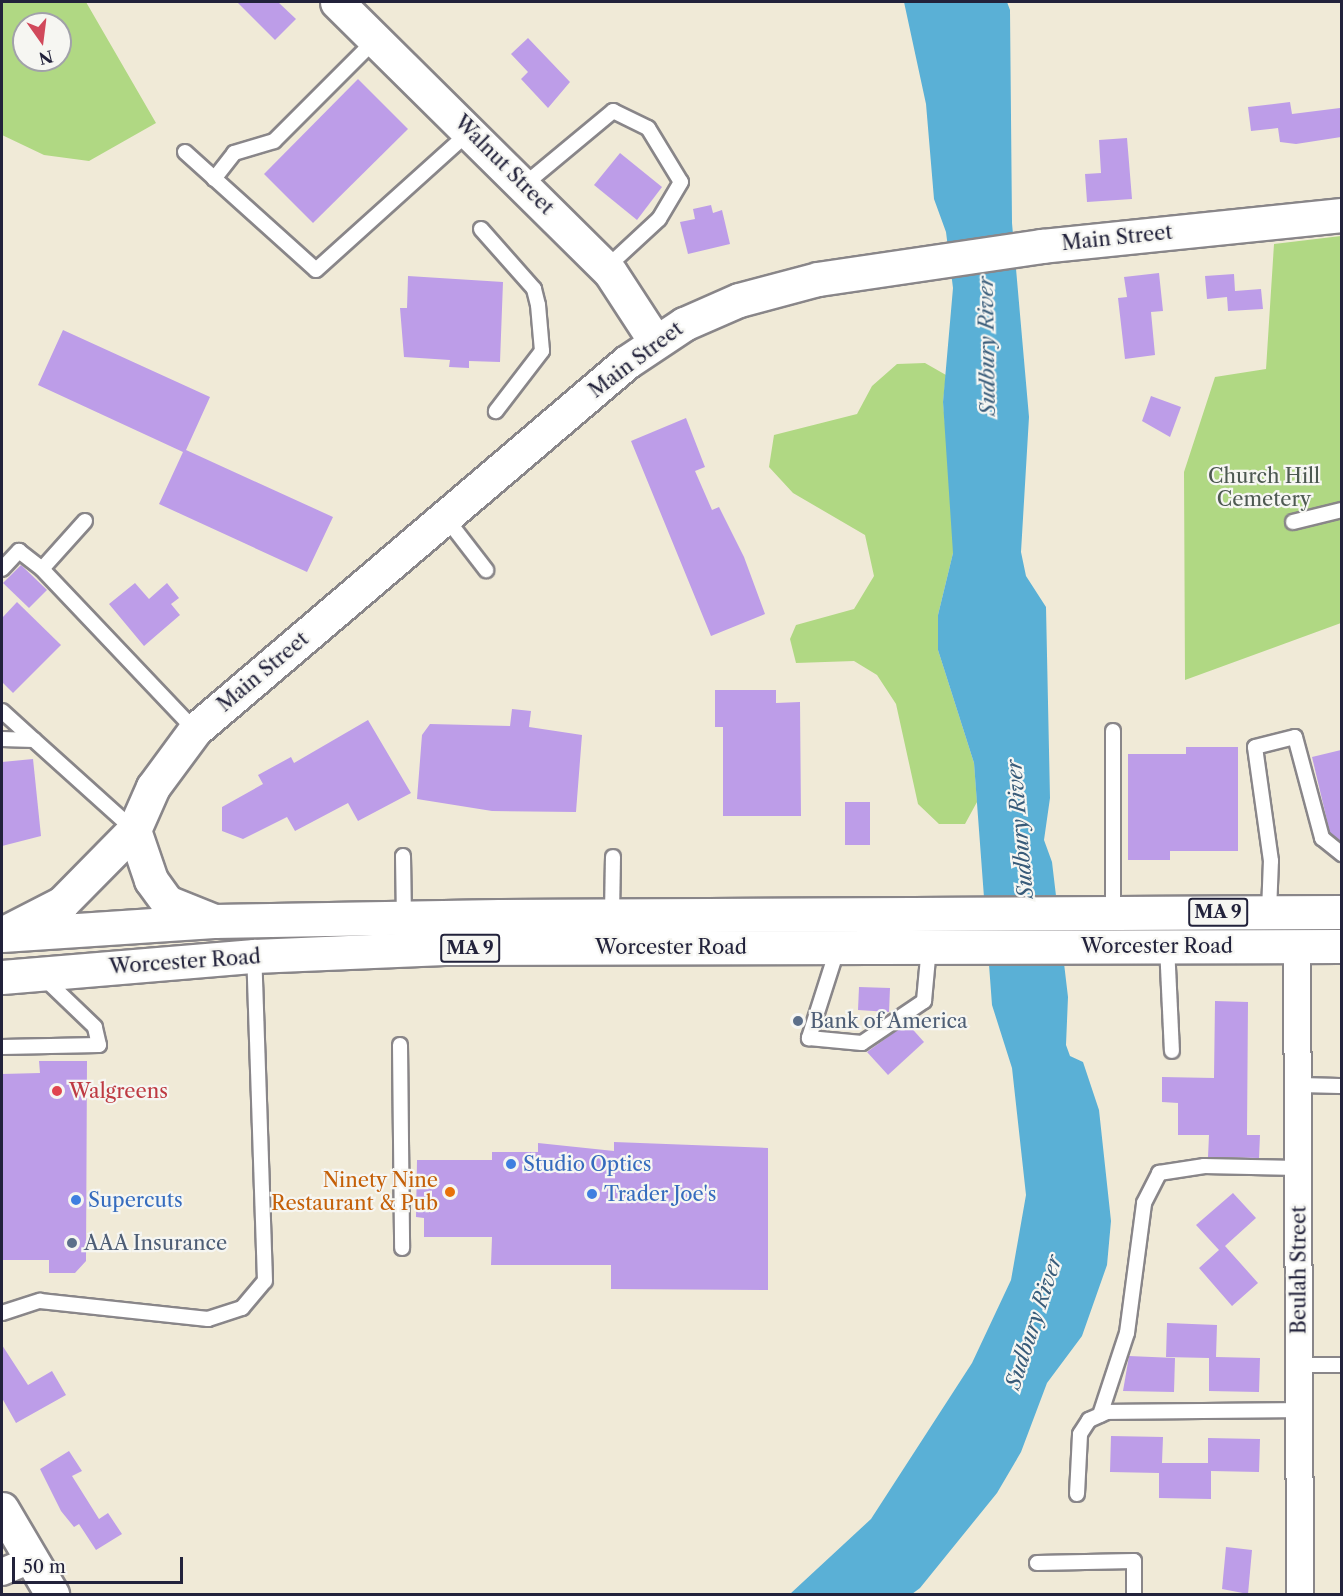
<!DOCTYPE html>
<html>
<head>
<meta charset="utf-8">
<style>
  body { margin:0 }
  #map { position:relative; width:1343px; height:1596px; overflow:hidden; background:#f0ead7; font-family:"Libre Caslon Text",serif }
  div>[style] { position:absolute }
  [style*='--x'] { left:calc(var(--x)*1px); top:calc(var(--y)*1px); width:calc(var(--w)*1px); rotate:calc(var(--a)*1deg) }
  .green>* { inset:0; background:#b0d883 }
  .water>* { inset:0; background:#5ab0d6 }
  .building>* { inset:0; background:#bd9de8 }
  .roads { filter:drop-shadow(2px 0 #898689) drop-shadow(-2px 0 #898689) drop-shadow(0 2px #898689) drop-shadow(0 -2px #898689) }
  .lane>* { height:14px; margin:-7px; padding:0 7px; transform-origin:7px; border-radius:7px; background:#fff }
  .street>* { height:26px; margin:-13px; padding:0 13px; transform-origin:13px; border-radius:13px; background:#fff }
  .secondary>* { height:33px; margin:-16.5px; padding:0 16.5px; transform-origin:16.5px; border-radius:16.5px; background:#fff }
  .highway>* { height:33px; margin:-16.5px; padding:0 16.5px; transform-origin:16.5px; border-radius:16.5px; background:#fff }
  .dots>* { width:16px; height:16px; translate:-50% -50%; box-sizing:border-box; border:3px solid #f6f6f2; border-radius:50% }
  span { translate:-50% -50%; white-space:nowrap; text-align:center; line-height:1.15; -webkit-text-stroke:4.5px #f6f6f2; paint-order:stroke }
  .shield-label span { padding:2px 4px; background:#f6f6f2; border:2px solid; border-radius:4px; -webkit-text-stroke-width:0 }
  .shield-label { font-size:18px; color:#22223b; font-weight:700 }
  .street-label { font-size:20px; color:#22223b }
  .park-label { font-size:20px; color:#4d5951 }
  .service-label { font-size:20px; color:#4e5e75 }
  .left { translate:0 -50%; text-align:left }
  .health-label { font-size:20px; color:#be3a42 }
  .shop-label { font-size:20px; color:#366cbe }
  .food-label { font-size:20px; color:#c56008 }
  .right { translate:-100% -50%; text-align:right }
  .water-label { font-size:21px; color:#385b79; font-style:italic }
  .frame { position:absolute; inset:0; border:3px solid #22223b; pointer-events:none }
  .north { position:absolute; left:12px; top:12px; width:60px; height:60px; box-sizing:border-box; background:#f6f6f2; border:2px solid #a1a1a9; border-radius:50%; rotate:166deg; font-size:16px; font-weight:700; line-height:24px; text-align:center; color:#22223b }
  .north::after { content:''; display:block; margin:auto; width:21px; height:27px; background:#d1495b; clip-path:polygon(50% 0,100% 100%,50% 72%,0 100%) }
  .scale { position:absolute; left:12px; top:1557px; width:171px; height:27px; box-sizing:border-box; border:3px solid #22223b; border-top:0; padding-left:8px; font-size:18px; line-height:21px; white-space:nowrap; color:#22223b; -webkit-text-stroke:4px #f6f6f2; paint-order:stroke }
</style>
</head>
<body>
<div id="map">
  <div class="green">
    <i style="clip-path:polygon(evenodd,2px 2px,86px 2px,156px 123px,89px 161px,44px 155px,2px 135px,2px 2px,24px 24px,60px 24px,60px 60px,24px 60px,24px 24px)"></i>
    <i style="clip-path:polygon(1341px 236px,1341px 623px,1185px 680px,1184px 472px,1215px 377px,1266px 369px,1274px 244px)"></i>
    <i style="clip-path:polygon(925px 363px,946px 375px,943px 402px,954px 521px,953px 553px,938px 615px,938px 650px,974px 763px,977px 802px,965px 824px,939px 824px,918px 804px,896px 704px,877px 675px,854px 661px,796px 663px,790px 639px,796px 625px,854px 609px,874px 576px,865px 535px,793px 493px,769px 467px,774px 435px,857px 414px,872px 386px,897px 364px)"></i>
  </div>
  <div class="water">
    <i style="clip-path:polygon(904px 2px,1007px 2px,1010px 10px,1012px 223px,1029px 417px,1021px 552px,1026px 576px,1046px 607px,1050px 798px,1044px 840px,1052px 862px,1068px 997px,1066px 1045px,1070px 1056px,1083px 1062px,1099px 1110px,1111px 1221px,1107px 1265px,1082px 1336px,1047px 1383px,1021px 1452px,997px 1493px,920px 1588px,912px 1594px,790px 1594px,871px 1519px,972px 1363px,1011px 1280px,1026px 1195px,1012px 1068px,992px 1005px,974px 763px,938px 650px,938px 615px,953px 553px,943px 402px,953px 288px,946px 232px,934px 199px,926px 104px)"></i>
  </div>
  <div class="building">
    <i style="clip-path:polygon(237px 2px,278px 2px,296px 19px,275px 40px)"></i>
    <i style="clip-path:polygon(528px 38px,570px 82px,548px 108px,521px 79px,528px 72px,511px 54px)"></i>
    <i style="clip-path:polygon(358px 79px,408px 129px,313px 223px,264px 174px)"></i>
    <i style="clip-path:polygon(1290px 102px,1292px 114px,1340px 108px,1341px 137px,1296px 144px,1280px 142px,1278px 128px,1251px 131px,1248px 107px)"></i>
    <i style="clip-path:polygon(1127px 138px,1132px 199px,1087px 202px,1085px 174px,1101px 173px,1099px 140px)"></i>
    <i style="clip-path:polygon(620px 153px,662px 187px,637px 220px,594px 185px)"></i>
    <i style="clip-path:polygon(711px 205px,713px 213px,722px 210px,730px 244px,688px 254px,680px 222px,695px 219px,693px 209px)"></i>
    <i style="clip-path:polygon(1159px 273px,1163px 311px,1151px 312px,1155px 355px,1125px 359px,1118px 298px,1127px 297px,1124px 277px)"></i>
    <i style="clip-path:polygon(1234px 274px,1235px 291px,1261px 289px,1263px 309px,1228px 311px,1227px 297px,1207px 299px,1205px 276px)"></i>
    <i style="clip-path:polygon(408px 276px,503px 282px,500px 362px,469px 361px,469px 368px,449px 367px,450px 360px,404px 357px,400px 308px,407px 308px)"></i>
    <i style="clip-path:polygon(63px 330px,210px 397px,186px 450px,333px 517px,307px 572px,159px 504px,183px 452px,38px 385px)"></i>
    <i style="clip-path:polygon(1151px 396px,1181px 407px,1170px 437px,1142px 421px)"></i>
    <i style="clip-path:polygon(686px 418px,705px 467px,695px 471px,712px 510px,719px 507px,744px 557px,765px 614px,711px 636px,631px 441px)"></i>
    <i style="clip-path:polygon(21px 565px,47px 590px,29px 608px,3px 583px)"></i>
    <i style="clip-path:polygon(135px 583px,149px 599px,167px 583px,179px 598px,171px 604px,180px 615px,144px 646px,109px 604px)"></i>
    <i style="clip-path:polygon(17px 602px,61px 645px,13px 693px,2px 682px,2px 618px)"></i>
    <i style="clip-path:polygon(715px 690px,776px 690px,776px 703px,800px 702px,801px 816px,723px 816px,723px 727px,715px 727px)"></i>
    <i style="clip-path:polygon(512px 709px,531px 711px,529px 727px,582px 735px,576px 812px,492px 811px,417px 799px,422px 735px,430px 724px,510px 726px)"></i>
    <i style="clip-path:polygon(368px 720px,411px 793px,358px 821px,348px 803px,295px 831px,287px 817px,243px 839px,222px 831px,222px 807px,263px 784px,258px 775px,291px 757px,294px 763px)"></i>
    <i style="clip-path:polygon(1186px 747px,1238px 747px,1238px 851px,1170px 851px,1170px 860px,1128px 860px,1128px 754px,1186px 754px)"></i>
    <i style="clip-path:polygon(1341px 750px,1341px 842px,1330px 833px,1312px 757px)"></i>
    <i style="clip-path:polygon(33px 759px,41px 836px,2px 846px,2px 762px)"></i>
    <i style="clip-path:polygon(845px 802px,870px 802px,870px 845px,845px 845px)"></i>
    <i style="clip-path:polygon(859px 987px,890px 988px,889px 1012px,858px 1010px)"></i>
    <i style="clip-path:polygon(1215px 1001px,1248px 1002px,1247px 1135px,1260px 1135px,1259px 1158px,1208px 1157px,1209px 1135px,1178px 1135px,1178px 1103px,1162px 1102px,1162px 1077px,1214px 1078px)"></i>
    <i style="clip-path:polygon(907px 1023px,924px 1042px,888px 1075px,867px 1052px)"></i>
    <i style="clip-path:polygon(39px 1061px,87px 1061px,86px 1261px,75px 1273px,49px 1273px,49px 1260px,2px 1260px,2px 1074px,40px 1073px)"></i>
    <i style="clip-path:polygon(614px 1142px,768px 1148px,768px 1290px,611px 1289px,611px 1265px,491px 1265px,492px 1237px,424px 1237px,424px 1218px,416px 1217px,417px 1160px,492px 1160px,492px 1152px,538px 1152px,538px 1143px,614px 1151px)"></i>
    <i style="clip-path:polygon(1233px 1193px,1256px 1218px,1225px 1246px,1258px 1283px,1232px 1306px,1199px 1268px,1219px 1250px,1196px 1225px)"></i>
    <i style="clip-path:polygon(1167px 1323px,1217px 1325px,1216px 1357px,1260px 1358px,1259px 1392px,1209px 1391px,1209px 1358px,1166px 1357px)"></i>
    <i style="clip-path:polygon(2px 1345px,28px 1385px,52px 1371px,66px 1395px,16px 1423px,2px 1398px)"></i>
    <i style="clip-path:polygon(1129px 1356px,1175px 1358px,1174px 1392px,1123px 1391px)"></i>
    <i style="clip-path:polygon(1111px 1436px,1163px 1437px,1162px 1463px,1208px 1463px,1208px 1438px,1260px 1439px,1259px 1472px,1211px 1471px,1211px 1499px,1159px 1498px,1159px 1473px,1110px 1472px)"></i>
    <i style="clip-path:polygon(69px 1451px,82px 1471px,72px 1476px,99px 1519px,108px 1513px,122px 1534px,96px 1550px,79px 1524px,74px 1527px,61px 1511px,40px 1469px)"></i>
    <i style="clip-path:polygon(1226px 1547px,1252px 1550px,1248px 1594px,1222px 1589px)"></i>
  </div>
  <div class="roads">
    <div class="lane">
      <i style="--x:185;--y:152;--w:176;--a:42"></i>
      <i style="--x:316;--y:270;--w:206;--a:-42"></i>
      <i style="--x:214;--y:179;--w:33;--a:-52"></i>
      <i style="--x:234;--y:153;--w:42;--a:-16.7"></i>
      <i style="--x:274;--y:141;--w:143;--a:-45"></i>
      <i style="--x:524;--y:185;--w:116;--a:-39.7"></i>
      <i style="--x:613;--y:111;--w:39;--a:26"></i>
      <i style="--x:648;--y:128;--w:63;--a:58.6"></i>
      <i style="--x:681;--y:182;--w:43;--a:120.7"></i>
      <i style="--x:659;--y:219;--w:72;--a:137.2"></i>
      <i style="--x:481;--y:229;--w:80;--a:48.5"></i>
      <i style="--x:534;--y:289;--w:16;--a:76"></i>
      <i style="--x:538;--y:305;--w:46;--a:85"></i>
      <i style="--x:542;--y:351;--w:76;--a:127.5"></i>
      <i style="--x:446;--y:518;--w:66;--a:52.4"></i>
      <i style="--x:85;--y:521;--w:64;--a:131.9"></i>
      <i style="--x:42;--y:569;--w:222;--a:46.5"></i>
      <i style="--x:1293;--y:522;--w:50;--a:-13.8"></i>
      <i style="--x:2;--y:569;--w:25;--a:-47"></i>
      <i style="--x:19;--y:551;--w:29;--a:38"></i>
      <i style="--x:2;--y:711;--w:43;--a:42.2"></i>
      <i style="--x:1113;--y:731;--w:182;--a:90"></i>
      <i style="--x:2;--y:739;--w:32;--a:2"></i>
      <i style="--x:34;--y:740;--w:133;--a:42"></i>
      <i style="--x:403;--y:856;--w:61;--a:89.1"></i>
      <i style="--x:1269;--y:912;--w:51;--a:-87.8"></i>
      <i style="--x:1271;--y:861;--w:115;--a:-98"></i>
      <i style="--x:1255;--y:747;--w:41;--a:-14"></i>
      <i style="--x:1295;--y:737;--w:105;--a:75"></i>
      <i style="--x:1322;--y:838;--w:26;--a:39"></i>
      <i style="--x:612;--y:914;--w:57;--a:-89"></i>
      <i style="--x:1167;--y:946;--w:105;--a:87.3"></i>
      <i style="--x:838;--y:947;--w:96;--a:107.7"></i>
      <i style="--x:809;--y:1038;--w:53;--a:5.4"></i>
      <i style="--x:862;--y:1043;--w:75;--a:-34.1"></i>
      <i style="--x:924;--y:1001;--w:54;--a:-84.7"></i>
      <i style="--x:400;--y:1045;--w:203;--a:89.4"></i>
      <i style="--x:2;--y:1047;--w:97;--a:-1.2"></i>
      <i style="--x:99;--y:1045;--w:18;--a:-103"></i>
      <i style="--x:95;--y:1027;--w:69;--a:-136.2"></i>
      <i style="--x:1298;--y:1085;--w:44;--a:1.3"></i>
      <i style="--x:2;--y:1313;--w:40;--a:-18"></i>
      <i style="--x:40;--y:1301;--w:169;--a:6.1"></i>
      <i style="--x:208;--y:1319;--w:36;--a:-18"></i>
      <i style="--x:242;--y:1308;--w:35;--a:-50"></i>
      <i style="--x:265;--y:1281;--w:325;--a:-91.9"></i>
      <i style="--x:1299;--y:1365;--w:43;--a:0"></i>
      <i style="--x:1100;--y:1415;--w:86;--a:-71.8"></i>
      <i style="--x:1127;--y:1333;--w:131;--a:-82.5"></i>
      <i style="--x:1144;--y:1203;--w:34;--a:-63"></i>
      <i style="--x:1159;--y:1173;--w:46;--a:-8.8"></i>
      <i style="--x:1204;--y:1166;--w:94;--a:1.2"></i>
      <i style="--x:1077;--y:1494;--w:60;--a:-87.1"></i>
      <i style="--x:1080;--y:1434;--w:17;--a:-57"></i>
      <i style="--x:1089;--y:1420;--w:20;--a:-24"></i>
      <i style="--x:1107;--y:1412;--w:192;--a:-0.6"></i>
      <i style="--x:1037;--y:1563;--w:97;--a:-1.2"></i>
      <i style="--x:1134;--y:1561;--w:33;--a:90"></i>
    </div>
    <div class="street">
      <i style="--x:1297;--y:946;--w:648;--a:89.73"></i>
      <i style="--x:2;--y:1572;--w:30;--a:-23"></i>
    </div>
    <div class="secondary">
      <i style="--x:337;--y:2;--w:384;--a:44.7"></i>
      <i style="--x:610;--y:272;--w:82;--a:56.9"></i>
      <i style="--x:134;--y:830;--w:53;--a:71.2"></i>
      <i style="--x:151;--y:880;--w:27;--a:54"></i>
      <i style="--x:167;--y:902;--w:51;--a:22"></i>
      <i style="--x:2;--y:934;--w:68;--a:-27.3"></i>
      <i style="--x:62;--y:903;--w:103;--a:-45.4"></i>
      <i style="--x:134;--y:830;--w:47;--a:-66.2"></i>
      <i style="--x:153;--y:787;--w:71;--a:-53.6"></i>
      <i style="--x:195;--y:730;--w:567;--a:-40.43"></i>
      <i style="--x:627;--y:362;--w:69;--a:-33.7"></i>
      <i style="--x:684;--y:324;--w:60;--a:-23.6"></i>
      <i style="--x:739;--y:300;--w:82;--a:-14.9"></i>
      <i style="--x:818;--y:279;--w:226;--a:-8.4"></i>
      <i style="--x:1042;--y:246;--w:302;--a:-5.9"></i>
      <i style="--x:2;--y:1509;--w:99;--a:59.5"></i>
    </div>
    <div class="highway">
      <i style="--x:2;--y:935;--w:212;--a:-3.8"></i>
      <i style="--x:214;--y:921;--w:286;--a:-1"></i>
      <i style="--x:500;--y:916;--w:842;--a:-0.27"></i>
      <i style="--x:2;--y:977;--w:253;--a:-4.8"></i>
      <i style="--x:254;--y:956;--w:190;--a:-2.4"></i>
      <i style="--x:444;--y:948;--w:898;--a:-0.13"></i>
    </div>
  </div>
  <div class="dots">
    <i style="left:798px;top:1021px;background:#5c6f8a"></i>
    <i style="left:57px;top:1091px;background:#e0444e"></i>
    <i style="left:511px;top:1164px;background:#3f7fe0"></i>
    <i style="left:450px;top:1192px;background:#e8710a"></i>
    <i style="left:592px;top:1194px;background:#3f7fe0"></i>
    <i style="left:76px;top:1200px;background:#3f7fe0"></i>
    <i style="left:72px;top:1243px;background:#5c6f8a"></i>
  </div>
  <div class="shield-label">
    <span style="left:1218px;top:912px">MA 9</span>
    <span style="left:470px;top:948px">MA 9</span>
  </div>
  <div class="street-label">
    <span style="left:504px;top:165px;rotate:45deg">Walnut Street</span>
    <span style="left:1117px;top:238px;rotate:-6deg">Main Street</span>
    <span style="left:636px;top:360px;rotate:-37deg">Main Street</span>
    <span style="left:263px;top:672px;rotate:-40deg">Main Street</span>
    <span style="left:1157px;top:946px">Worcester Road</span>
    <span style="left:671px;top:947px">Worcester Road</span>
    <span style="left:185px;top:962px;rotate:-4deg">Worcester Road</span>
    <span style="left:1299px;top:1270px;rotate:-90deg">Beulah Street</span>
  </div>
  <div class="park-label">
    <span style="left:1264px;top:488px">Church Hill<br>Cemetery</span>
  </div>
  <div class="service-label">
    <span class="left" style="left:810px;top:1021px">Bank of America</span>
    <span class="left" style="left:84px;top:1243px">AAA Insurance</span>
  </div>
  <div class="health-label">
    <span class="left" style="left:69px;top:1091px">Walgreens</span>
  </div>
  <div class="shop-label">
    <span class="left" style="left:523px;top:1164px">Studio Optics</span>
    <span class="left" style="left:604px;top:1194px">Trader Joe's</span>
    <span class="left" style="left:88px;top:1200px">Supercuts</span>
  </div>
  <div class="food-label">
    <span class="right" style="left:438px;top:1192px">Ninety Nine<br>Restaurant &amp; Pub</span>
  </div>
  <div class="water-label">
    <span style="left:987px;top:346px;rotate:-91deg">Sudbury River</span>
    <span style="left:1020px;top:829px;rotate:-95deg">Sudbury River</span>
    <span style="left:1034px;top:1322px;rotate:-72deg">Sudbury River</span>
  </div>
  <div class="frame"></div>
  <div class="north">N</div>
  <div class="scale">50 m</div>
</div>
</body>
</html>
